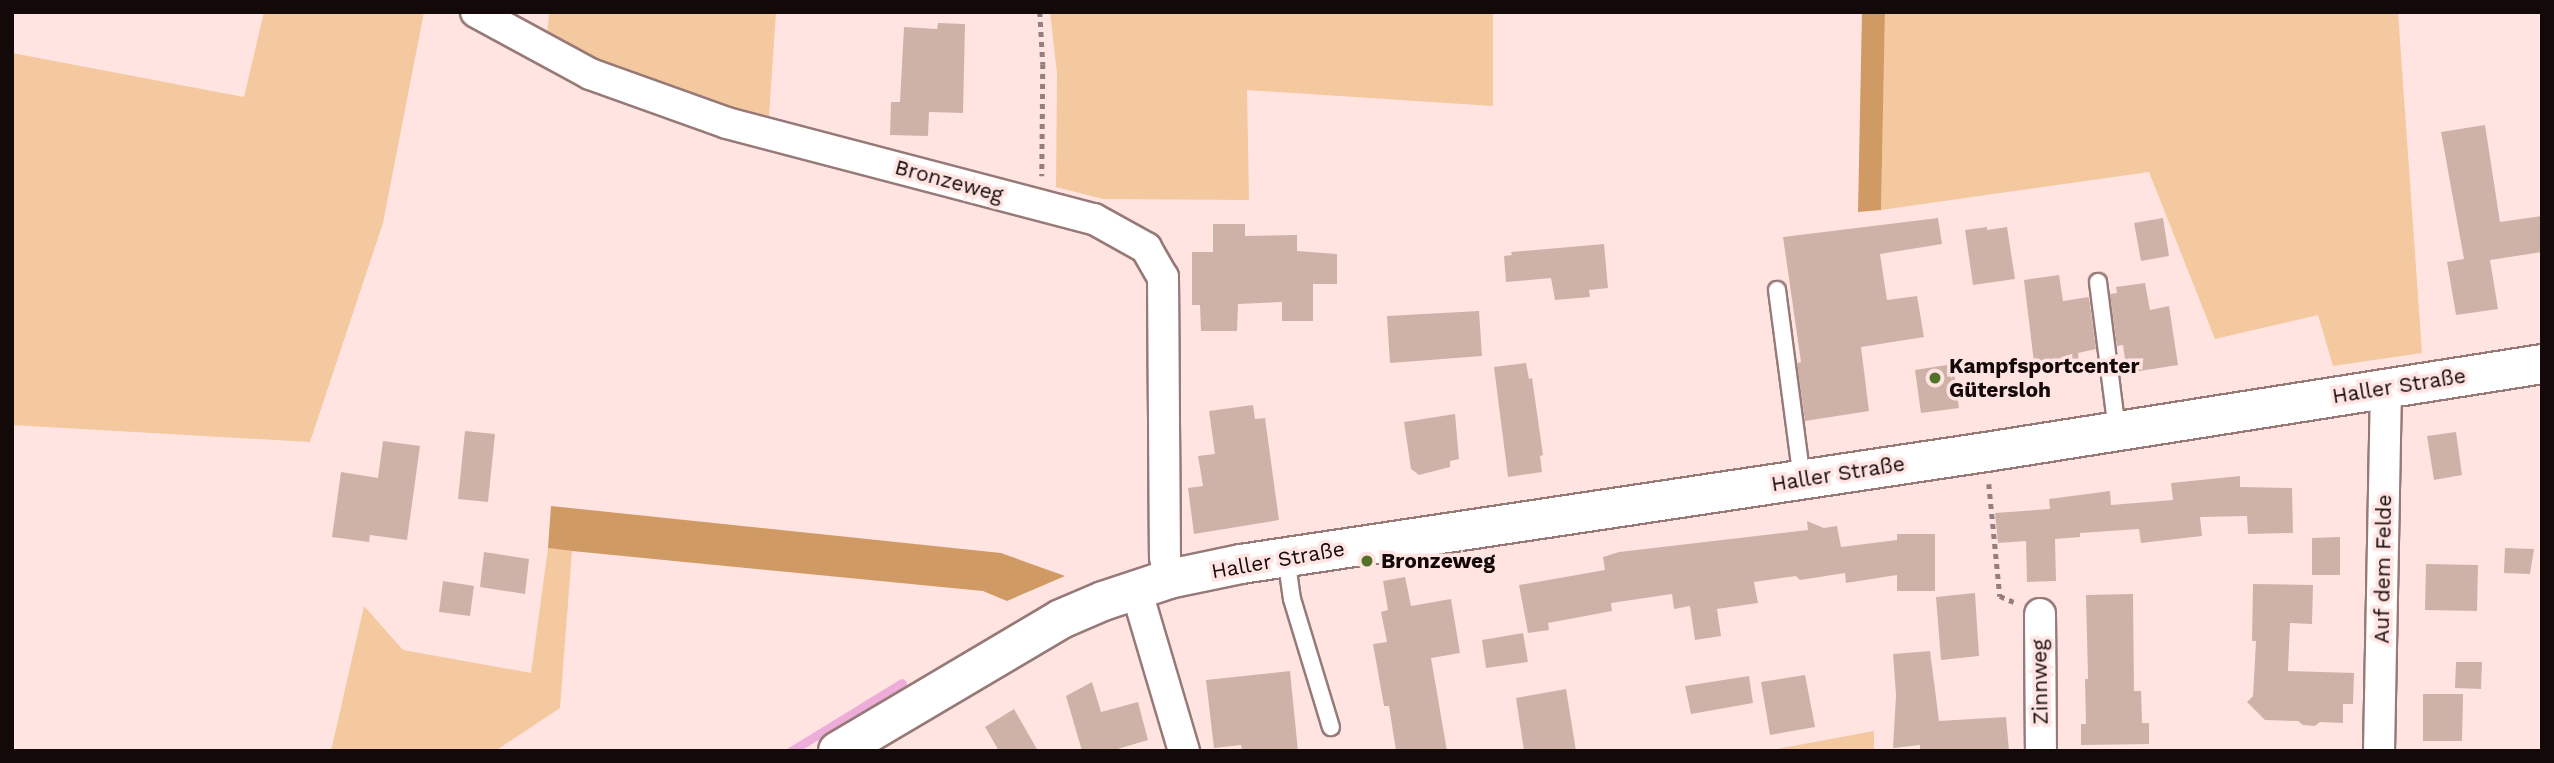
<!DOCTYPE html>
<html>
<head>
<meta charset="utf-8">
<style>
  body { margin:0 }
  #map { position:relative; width:2554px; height:763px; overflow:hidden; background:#ffe4e2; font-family:"Work Sans",sans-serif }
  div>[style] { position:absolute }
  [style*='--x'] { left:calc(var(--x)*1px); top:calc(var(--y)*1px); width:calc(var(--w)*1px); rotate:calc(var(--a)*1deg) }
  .green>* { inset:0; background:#f4c9a0 }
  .forest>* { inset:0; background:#d09a65 }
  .stream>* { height:9px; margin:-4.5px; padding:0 4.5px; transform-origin:4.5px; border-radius:4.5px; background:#eeadd9 }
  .building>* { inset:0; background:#cfb2a7 }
  .path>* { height:4.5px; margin-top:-2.25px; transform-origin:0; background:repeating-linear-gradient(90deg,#927f7e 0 5px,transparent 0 10px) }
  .roads { filter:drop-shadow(2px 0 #977a78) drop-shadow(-2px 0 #977a78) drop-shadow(0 2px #977a78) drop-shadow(0 -2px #977a78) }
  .lane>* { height:16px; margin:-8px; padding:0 8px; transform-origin:8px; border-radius:8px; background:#fff }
  .street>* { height:30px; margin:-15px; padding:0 15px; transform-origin:15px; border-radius:15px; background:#fff }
  .secondary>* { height:38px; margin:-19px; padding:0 19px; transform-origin:19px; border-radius:19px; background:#fff }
  .dots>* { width:19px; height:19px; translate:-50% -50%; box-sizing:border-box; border:4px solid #ffe4e2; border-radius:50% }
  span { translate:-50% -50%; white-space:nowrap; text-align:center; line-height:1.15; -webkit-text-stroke:7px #ffe4e2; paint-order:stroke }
  .street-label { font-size:21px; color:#130909 }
  .poi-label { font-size:21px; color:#130909; font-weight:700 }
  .left { translate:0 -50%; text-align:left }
  .frame { position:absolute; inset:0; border:14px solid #130909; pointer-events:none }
</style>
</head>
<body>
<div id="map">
  <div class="green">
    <i style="clip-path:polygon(264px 12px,424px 12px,383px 223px,310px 442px,12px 425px,12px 53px,244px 97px)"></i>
    <i style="clip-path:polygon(549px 12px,776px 12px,769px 117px,728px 110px,599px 60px,547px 36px)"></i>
    <i style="clip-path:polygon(1050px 12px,1493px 12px,1493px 106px,1247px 90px,1249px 200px,1103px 199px,1056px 187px,1057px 74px)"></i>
    <i style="clip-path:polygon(1885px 12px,2398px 12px,2422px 353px,2333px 366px,2318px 315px,2215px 339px,2149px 172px,1881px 210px)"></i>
    <i style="clip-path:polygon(548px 548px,572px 551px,560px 708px,495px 751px,331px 751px,364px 606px,403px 650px,531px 673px)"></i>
    <i style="clip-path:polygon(1874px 731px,1874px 751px,1778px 751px,1777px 749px)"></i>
  </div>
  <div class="forest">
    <i style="clip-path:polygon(1862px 12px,1885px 12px,1881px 210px,1858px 212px)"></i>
    <i style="clip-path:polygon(551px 506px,1001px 553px,1065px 576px,1007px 601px,983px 591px,572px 551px,548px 548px)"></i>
  </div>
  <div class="stream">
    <i style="--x:791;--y:751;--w:130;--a:-31.5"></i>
  </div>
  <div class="building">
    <i style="clip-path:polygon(938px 23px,965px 24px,963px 113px,929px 112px,928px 136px,890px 135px,891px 102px,900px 102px,904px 27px,937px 29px)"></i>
    <i style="clip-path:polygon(2485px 125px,2500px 222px,2542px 216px,2542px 252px,2490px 260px,2498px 309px,2456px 315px,2447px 262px,2464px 259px,2441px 132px)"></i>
    <i style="clip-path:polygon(1938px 218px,1942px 244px,1880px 254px,1887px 300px,1917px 296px,1924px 337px,1861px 347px,1869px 411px,1805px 421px,1797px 363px,1801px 362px,1783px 237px)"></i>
    <i style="clip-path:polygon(2163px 218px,2169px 256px,2141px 261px,2134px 223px)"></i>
    <i style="clip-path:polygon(1213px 224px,1245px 224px,1245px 236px,1297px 235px,1297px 251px,1337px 254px,1337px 284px,1313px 284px,1313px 321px,1282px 321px,1282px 302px,1238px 304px,1237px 331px,1201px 331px,1200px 305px,1192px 305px,1192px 252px,1213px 252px)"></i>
    <i style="clip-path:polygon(1987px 227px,1987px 230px,2007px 227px,2015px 279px,1973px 285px,1965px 230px)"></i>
    <i style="clip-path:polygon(1604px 244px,1608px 288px,1589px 290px,1590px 297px,1555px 300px,1551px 278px,1506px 282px,1504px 256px,1512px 255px,1511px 252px)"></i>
    <i style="clip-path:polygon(2059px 275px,2063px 301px,2089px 297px,2096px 349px,2078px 353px,2079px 364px,2035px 371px,2024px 280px)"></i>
    <i style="clip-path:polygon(2145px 283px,2150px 310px,2169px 306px,2178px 365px,2127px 373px,2123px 345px,2117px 346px,2110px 294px,2117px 293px,2116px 287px)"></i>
    <i style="clip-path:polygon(1479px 311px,1482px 356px,1390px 363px,1387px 316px)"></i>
    <i style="clip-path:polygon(1526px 363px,1529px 379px,1532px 378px,1543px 455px,1540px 456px,1542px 472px,1508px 477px,1494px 367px)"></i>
    <i style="clip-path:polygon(1953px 364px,1959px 408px,1921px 413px,1915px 370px)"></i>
    <i style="clip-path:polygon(1253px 405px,1255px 419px,1265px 418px,1279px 520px,1194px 534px,1188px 488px,1203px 486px,1198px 456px,1215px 454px,1209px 411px)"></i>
    <i style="clip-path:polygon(1455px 414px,1459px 459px,1450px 461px,1450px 467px,1419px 475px,1411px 469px,1404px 422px)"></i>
    <i style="clip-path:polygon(465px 431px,495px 434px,488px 502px,458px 499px)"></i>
    <i style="clip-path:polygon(2456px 432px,2462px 475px,2434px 480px,2427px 436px)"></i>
    <i style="clip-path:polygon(383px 441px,420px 446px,407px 540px,370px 535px,369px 542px,332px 537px,341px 472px,378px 478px)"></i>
    <i style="clip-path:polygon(2240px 476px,2240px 487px,2292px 488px,2293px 533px,2248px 534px,2247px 516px,2200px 517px,2202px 536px,2141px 543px,2139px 529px,2080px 533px,2080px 537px,2055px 539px,2056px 581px,2027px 582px,2026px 541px,1998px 543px,1995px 513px,2050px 509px,2049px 499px,2110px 491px,2111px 505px,2173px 500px,2171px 483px)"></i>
    <i style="clip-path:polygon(1807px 521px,1824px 528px,1837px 526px,1841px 547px,1897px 540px,1897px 534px,1935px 534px,1935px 591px,1897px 591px,1897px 575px,1846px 583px,1845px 573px,1800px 580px,1796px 576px,1754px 582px,1758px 603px,1717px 609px,1721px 636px,1695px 640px,1690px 606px,1674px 609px,1672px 594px,1611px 603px,1612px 611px,1548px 623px,1549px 630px,1528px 633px,1519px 585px,1605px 570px,1603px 557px,1619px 552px,1808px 530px)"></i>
    <i style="clip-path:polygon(2340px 537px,2340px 575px,2312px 575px,2312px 538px)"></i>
    <i style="clip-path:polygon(2505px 548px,2534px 549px,2530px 574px,2504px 573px)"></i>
    <i style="clip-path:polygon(484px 552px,529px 559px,525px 594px,480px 587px)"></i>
    <i style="clip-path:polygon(2426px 564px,2478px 565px,2477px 611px,2425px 610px)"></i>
    <i style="clip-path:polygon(1405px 577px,1411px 606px,1451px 599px,1460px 653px,1431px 658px,1447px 751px,1396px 751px,1389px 706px,1384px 706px,1373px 644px,1387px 642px,1381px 612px,1388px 610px,1383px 581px)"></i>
    <i style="clip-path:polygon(443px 581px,474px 586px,470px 616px,439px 612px)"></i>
    <i style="clip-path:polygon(2253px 584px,2313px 585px,2312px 624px,2290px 623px,2288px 671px,2354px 673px,2353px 704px,2343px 704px,2343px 723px,2320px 722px,2315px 726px,2303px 725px,2298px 721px,2265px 720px,2247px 702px,2253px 696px,2256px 641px,2252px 641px)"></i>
    <i style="clip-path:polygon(1975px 593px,1979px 656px,1941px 660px,1936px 597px)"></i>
    <i style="clip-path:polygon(2133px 594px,2134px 691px,2141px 691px,2142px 723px,2149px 723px,2149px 744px,2081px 745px,2081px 724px,2086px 724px,2085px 679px,2088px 679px,2086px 595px)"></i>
    <i style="clip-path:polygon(1523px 633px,1528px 662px,1486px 668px,1482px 640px)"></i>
    <i style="clip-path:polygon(1930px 651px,1939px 721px,2006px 717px,2009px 751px,1920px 751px,1920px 745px,1893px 748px,1896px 695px,1893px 654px)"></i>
    <i style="clip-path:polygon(2456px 662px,2482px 662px,2481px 689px,2455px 688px)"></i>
    <i style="clip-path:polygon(1290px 671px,1298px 751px,1242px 751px,1241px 745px,1214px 748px,1206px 680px)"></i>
    <i style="clip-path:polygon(1805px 675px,1815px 727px,1770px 735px,1761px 682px)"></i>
    <i style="clip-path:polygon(1749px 676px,1753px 703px,1691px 714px,1685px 686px)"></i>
    <i style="clip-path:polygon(1092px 682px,1101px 712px,1138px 702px,1148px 740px,1111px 751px,1082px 751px,1066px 696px)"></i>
    <i style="clip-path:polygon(1566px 689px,1576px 751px,1524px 751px,1516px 698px)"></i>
    <i style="clip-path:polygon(2423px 694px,2463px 694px,2462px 741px,2423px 741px)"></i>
    <i style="clip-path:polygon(1014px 709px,1038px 751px,999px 751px,985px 727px)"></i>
  </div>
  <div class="path">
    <i style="--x:1040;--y:12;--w:52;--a:86.7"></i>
    <i style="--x:1043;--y:64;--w:112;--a:90.5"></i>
    <i style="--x:1989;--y:484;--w:113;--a:84.4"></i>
    <i style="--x:2000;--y:596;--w:15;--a:23"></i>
  </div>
  <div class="roads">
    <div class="lane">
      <i style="--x:2098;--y:282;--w:150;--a:82.7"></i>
      <i style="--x:1777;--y:290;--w:192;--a:82.5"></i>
      <i style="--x:1286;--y:557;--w:42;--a:81.9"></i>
      <i style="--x:1292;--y:599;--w:134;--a:73.1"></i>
    </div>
    <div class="street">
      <i style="--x:476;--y:12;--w:130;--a:28.5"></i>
      <i style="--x:590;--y:74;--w:145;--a:19.7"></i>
      <i style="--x:727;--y:123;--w:379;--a:14.7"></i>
      <i style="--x:1094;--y:219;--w:60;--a:29.1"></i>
      <i style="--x:1146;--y:248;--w:34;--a:60"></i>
      <i style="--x:1163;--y:277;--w:280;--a:89.6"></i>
      <i style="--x:1165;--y:557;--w:22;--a:80"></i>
      <i style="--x:1136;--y:589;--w:169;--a:73.5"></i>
      <i style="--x:2040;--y:614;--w:137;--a:89.6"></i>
      <i style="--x:2379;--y:751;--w:363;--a:-88.9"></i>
    </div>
    <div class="secondary">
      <i style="--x:838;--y:751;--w:259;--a:-30.6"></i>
      <i style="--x:1061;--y:619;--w:46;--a:-23.2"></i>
      <i style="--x:1103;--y:601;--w:70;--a:-18.4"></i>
      <i style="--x:1169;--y:579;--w:74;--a:-11.8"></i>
      <i style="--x:1241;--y:564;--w:753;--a:-8.55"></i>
      <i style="--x:1986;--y:452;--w:563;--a:-8.99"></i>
    </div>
  </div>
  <div class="dots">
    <i style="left:1935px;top:378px;background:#527229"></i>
    <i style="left:1367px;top:561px;background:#527229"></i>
  </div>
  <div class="street-label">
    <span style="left:949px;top:181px;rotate:15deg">Bronzeweg</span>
    <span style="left:2399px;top:386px;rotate:-9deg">Haller Straße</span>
    <span style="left:1838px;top:474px;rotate:-9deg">Haller Straße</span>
    <span style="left:1278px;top:560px;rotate:-10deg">Haller Straße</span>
    <span style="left:2383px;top:569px;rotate:-89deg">Auf dem Felde</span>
    <span style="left:2040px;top:682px;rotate:-91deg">Zinnweg</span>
  </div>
  <div class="poi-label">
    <span class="left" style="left:1949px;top:378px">Kampfsportcenter<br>Gütersloh</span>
    <span class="left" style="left:1381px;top:561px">Bronzeweg</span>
  </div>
  <div class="frame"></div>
</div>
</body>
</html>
